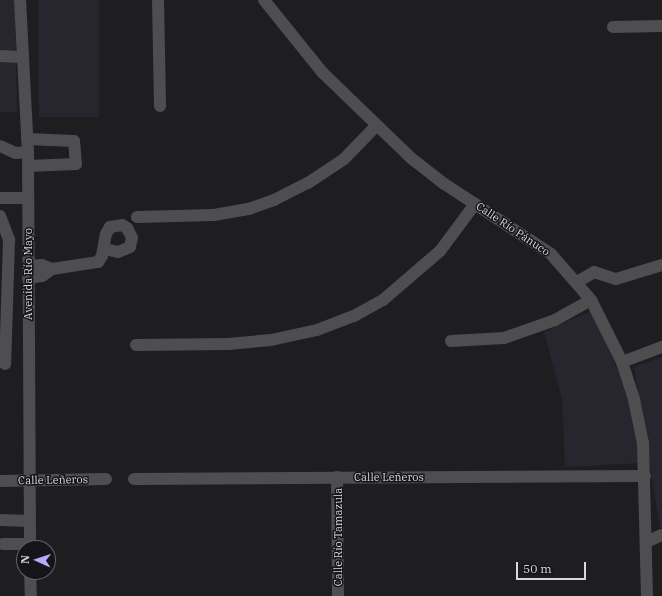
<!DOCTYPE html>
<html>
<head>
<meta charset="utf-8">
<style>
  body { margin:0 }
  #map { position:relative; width:662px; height:596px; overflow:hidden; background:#1e1e21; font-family:"IBM Plex Serif",serif }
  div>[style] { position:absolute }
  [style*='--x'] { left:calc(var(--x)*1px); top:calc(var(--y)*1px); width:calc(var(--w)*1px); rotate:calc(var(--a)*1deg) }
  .built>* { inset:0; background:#27262f }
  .minor>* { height:12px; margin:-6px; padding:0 6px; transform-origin:6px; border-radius:6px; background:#4e4d4f }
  span { translate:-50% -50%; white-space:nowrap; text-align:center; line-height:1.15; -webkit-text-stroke:3px #151418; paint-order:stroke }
  .street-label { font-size:11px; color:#d8d8da }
  .north { position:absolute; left:16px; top:540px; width:40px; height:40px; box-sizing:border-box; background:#151418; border:1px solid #636266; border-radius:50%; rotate:273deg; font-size:11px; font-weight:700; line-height:16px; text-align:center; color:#d8d8da }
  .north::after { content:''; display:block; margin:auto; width:14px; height:18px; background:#b6abf8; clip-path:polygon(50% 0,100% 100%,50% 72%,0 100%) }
  .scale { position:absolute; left:516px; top:562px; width:70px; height:18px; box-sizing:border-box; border:2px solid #d8d8da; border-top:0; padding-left:5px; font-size:12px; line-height:14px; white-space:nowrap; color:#d8d8da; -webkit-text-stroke:3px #151418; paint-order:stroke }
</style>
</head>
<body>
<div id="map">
  <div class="built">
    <i style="clip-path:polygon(0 0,15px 0,17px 112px,0 112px)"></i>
    <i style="clip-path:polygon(38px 0,99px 0,99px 117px,39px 117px)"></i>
    <i style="clip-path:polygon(591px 311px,630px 396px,641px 463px,565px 467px,562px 399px,544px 332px)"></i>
    <i style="clip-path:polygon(662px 357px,662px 528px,660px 528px,634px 367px)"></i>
  </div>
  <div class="minor">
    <i style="--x:20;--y:0;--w:152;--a:87"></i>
    <i style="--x:28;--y:152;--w:396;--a:89.7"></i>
    <i style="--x:158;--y:0;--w:106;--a:88.9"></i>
    <i style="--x:264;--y:0;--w:94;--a:51.1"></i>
    <i style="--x:323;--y:73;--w:122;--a:44"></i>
    <i style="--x:411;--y:158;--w:41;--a:38"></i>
    <i style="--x:443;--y:183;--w:129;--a:33.3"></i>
    <i style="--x:551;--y:254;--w:61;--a:49"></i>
    <i style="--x:591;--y:300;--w:69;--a:63.4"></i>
    <i style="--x:622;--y:362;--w:40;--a:72"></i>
    <i style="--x:634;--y:400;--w:44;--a:78.2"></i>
    <i style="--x:643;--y:443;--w:153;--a:88.5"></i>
    <i style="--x:613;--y:27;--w:49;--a:-1.2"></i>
    <i style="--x:0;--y:56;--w:21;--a:3"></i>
    <i style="--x:27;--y:139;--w:47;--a:2.4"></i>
    <i style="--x:74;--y:141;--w:23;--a:85"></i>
    <i style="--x:76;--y:164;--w:48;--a:177.6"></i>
    <i style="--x:0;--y:146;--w:17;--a:24"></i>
    <i style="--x:16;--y:153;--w:12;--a:-5"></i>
    <i style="--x:0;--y:198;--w:28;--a:0"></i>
    <i style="--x:0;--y:216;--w:26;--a:69"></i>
    <i style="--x:9;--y:240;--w:124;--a:91.8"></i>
    <i style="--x:137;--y:217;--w:77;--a:-1.5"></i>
    <i style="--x:214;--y:215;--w:36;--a:-10"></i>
    <i style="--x:249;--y:209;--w:27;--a:-20"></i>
    <i style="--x:274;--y:200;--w:38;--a:-27"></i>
    <i style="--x:308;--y:183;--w:43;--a:-33.7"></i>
    <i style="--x:344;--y:159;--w:46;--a:-45.9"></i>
    <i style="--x:28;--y:266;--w:14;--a:-4"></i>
    <i style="--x:42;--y:265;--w:11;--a:22"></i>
    <i style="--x:28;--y:278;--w:14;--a:-8"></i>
    <i style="--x:42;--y:276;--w:12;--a:-35"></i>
    <i style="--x:52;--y:269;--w:47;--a:-8.7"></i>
    <i style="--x:98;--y:262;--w:7;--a:-56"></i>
    <i style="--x:102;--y:256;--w:22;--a:-80"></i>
    <i style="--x:106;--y:234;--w:8;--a:-60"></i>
    <i style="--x:110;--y:227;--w:12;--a:-9"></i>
    <i style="--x:122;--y:225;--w:6;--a:31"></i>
    <i style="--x:127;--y:228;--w:11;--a:63"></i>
    <i style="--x:132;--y:238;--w:9;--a:103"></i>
    <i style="--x:130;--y:247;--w:13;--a:157"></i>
    <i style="--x:118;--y:252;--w:13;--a:-167"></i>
    <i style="--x:577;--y:282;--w:20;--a:-30"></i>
    <i style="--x:594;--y:272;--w:23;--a:18"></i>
    <i style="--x:616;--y:279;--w:48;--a:-16.9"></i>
    <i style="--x:451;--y:341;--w:53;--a:-3.2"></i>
    <i style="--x:504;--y:338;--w:54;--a:-19.4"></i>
    <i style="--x:555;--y:320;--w:41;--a:-29.1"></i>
    <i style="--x:136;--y:345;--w:92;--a:-0.6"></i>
    <i style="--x:228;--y:344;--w:43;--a:-5.3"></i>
    <i style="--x:271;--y:340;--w:47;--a:-12.3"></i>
    <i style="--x:317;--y:330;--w:40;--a:-21"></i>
    <i style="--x:354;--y:316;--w:33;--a:-29"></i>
    <i style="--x:383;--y:300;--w:75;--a:-40.7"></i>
    <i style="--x:440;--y:251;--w:59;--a:-53.3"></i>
    <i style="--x:622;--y:362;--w:43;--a:-20.6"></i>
    <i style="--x:337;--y:477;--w:119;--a:89.5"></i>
    <i style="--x:134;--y:479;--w:511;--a:-0.34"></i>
    <i style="--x:0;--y:481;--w:106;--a:-1.1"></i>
    <i style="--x:0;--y:520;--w:29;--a:2"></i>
    <i style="--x:646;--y:542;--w:17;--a:-24"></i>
    <i style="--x:3;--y:544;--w:27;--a:0"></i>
    <i style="--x:30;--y:572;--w:24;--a:88"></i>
  </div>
  <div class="street-label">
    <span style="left:513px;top:229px;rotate:34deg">Calle Río Pánuco</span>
    <span style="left:28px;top:274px;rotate:-90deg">Avenida Río Mayo</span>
    <span style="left:389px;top:477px">Calle Leñeros</span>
    <span style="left:53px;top:480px;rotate:-1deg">Calle Leñeros</span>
    <span style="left:338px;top:537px;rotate:-90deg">Calle Río Tamazula</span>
  </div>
  <div class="north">N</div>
  <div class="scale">50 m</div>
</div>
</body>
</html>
